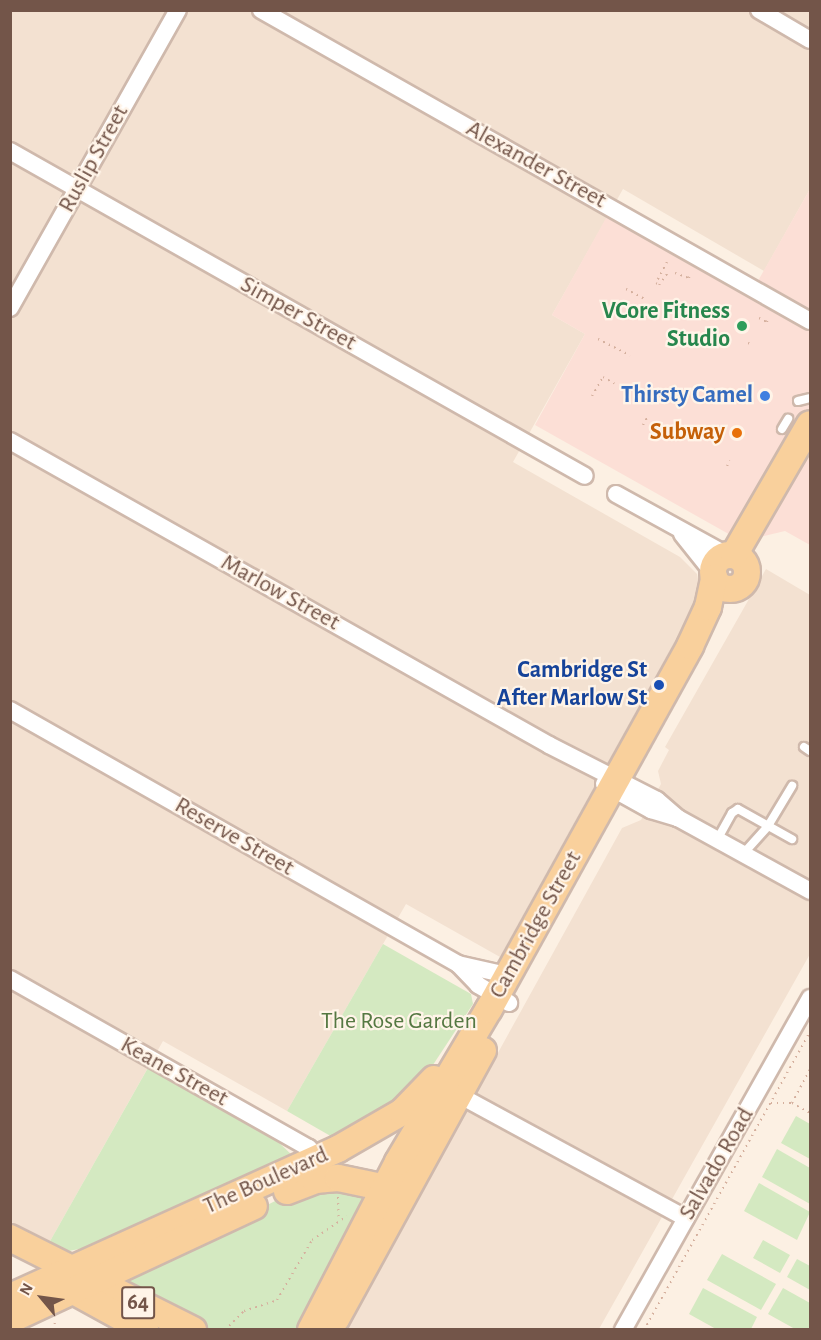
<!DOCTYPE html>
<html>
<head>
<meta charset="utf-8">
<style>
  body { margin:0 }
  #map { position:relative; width:821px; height:1340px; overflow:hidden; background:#fcf0e3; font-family:"Alegreya Sans",sans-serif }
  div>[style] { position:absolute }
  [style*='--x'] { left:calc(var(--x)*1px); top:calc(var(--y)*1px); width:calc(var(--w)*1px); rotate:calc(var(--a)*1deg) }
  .residential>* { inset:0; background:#f3e1d1 }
  .commercial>* { inset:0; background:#fcdfd6 }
  .green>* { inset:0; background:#d4e9c1 }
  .path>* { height:2px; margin-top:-1px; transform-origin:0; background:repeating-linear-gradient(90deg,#d5b09e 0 1.5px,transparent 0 6px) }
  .roads { filter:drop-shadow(2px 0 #cfb9ac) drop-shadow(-2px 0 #cfb9ac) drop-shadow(0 2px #cfb9ac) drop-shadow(0 -2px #cfb9ac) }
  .service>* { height:8px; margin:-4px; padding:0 4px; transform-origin:4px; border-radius:4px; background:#fff }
  .minor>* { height:16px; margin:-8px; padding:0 8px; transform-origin:8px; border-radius:8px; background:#fff }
  .primary>* { height:26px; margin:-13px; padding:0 13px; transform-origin:13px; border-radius:13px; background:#f9d09c }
  .primary>.ring { margin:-13px; padding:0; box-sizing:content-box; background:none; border:26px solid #f9d09c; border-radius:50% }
  .dots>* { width:16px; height:16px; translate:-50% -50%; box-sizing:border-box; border:3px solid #fff4e8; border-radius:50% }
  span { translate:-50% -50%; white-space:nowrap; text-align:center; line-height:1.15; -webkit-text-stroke:4.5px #fff4e8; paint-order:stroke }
  .shield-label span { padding:2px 4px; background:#fff4e8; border:2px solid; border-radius:4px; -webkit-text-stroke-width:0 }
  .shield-label { font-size:22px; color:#735549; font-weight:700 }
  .street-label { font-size:24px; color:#735549 }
  .leisure-label { font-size:24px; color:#27864d; font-weight:700 }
  .right { translate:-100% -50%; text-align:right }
  .shop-label { font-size:24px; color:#366cbe; font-weight:700 }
  .food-label { font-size:24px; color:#c56008; font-weight:700 }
  .transit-label { font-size:24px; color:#164399; font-weight:700 }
  .park-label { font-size:24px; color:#557842 }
  .frame { position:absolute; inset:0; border:12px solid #735549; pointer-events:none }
  .north { position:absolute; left:12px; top:1268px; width:60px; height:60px; -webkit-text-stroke:4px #fff4e8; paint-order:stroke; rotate:299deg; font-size:16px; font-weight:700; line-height:24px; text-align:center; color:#735549 }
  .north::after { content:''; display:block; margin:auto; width:21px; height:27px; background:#735549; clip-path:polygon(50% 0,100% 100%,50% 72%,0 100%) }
</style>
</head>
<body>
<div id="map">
  <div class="residential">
    <i style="clip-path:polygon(11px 11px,810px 11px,810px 189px,764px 271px,623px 189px,552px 315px,585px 334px,513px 462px,680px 557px,697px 574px,701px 595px,500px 957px,406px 904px,287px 1111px,163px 1041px,49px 1243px,11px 1222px)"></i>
    <i style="clip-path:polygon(766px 569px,810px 595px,810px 954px,599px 1329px,345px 1330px,622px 828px,641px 820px,661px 784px,658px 771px,669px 750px,665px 747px)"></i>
  </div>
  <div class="commercial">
    <i style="clip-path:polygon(810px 189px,810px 545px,785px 531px,752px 539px,734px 537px,535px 425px,585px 334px,552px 315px,611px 209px,754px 288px)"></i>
  </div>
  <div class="green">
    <i style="clip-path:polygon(383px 944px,471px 994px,473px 1004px,429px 1071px,398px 1104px,334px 1138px,287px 1111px)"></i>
    <i style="clip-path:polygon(149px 1066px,273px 1137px,294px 1157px,89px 1247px,64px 1252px,49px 1243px)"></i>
    <i style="clip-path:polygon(796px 1116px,810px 1124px,810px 1159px,781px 1143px)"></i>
    <i style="clip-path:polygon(777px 1149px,810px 1168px,810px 1204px,762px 1177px)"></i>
    <i style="clip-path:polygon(759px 1183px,810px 1212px,797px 1240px,744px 1211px)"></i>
    <i style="clip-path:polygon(309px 1188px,359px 1193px,364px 1202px,303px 1329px,208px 1329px,129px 1288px,128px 1276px,287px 1195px)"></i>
    <i style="clip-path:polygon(763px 1240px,790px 1255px,780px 1273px,753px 1258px)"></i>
    <i style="clip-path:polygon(722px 1254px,776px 1284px,761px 1310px,707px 1280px)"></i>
    <i style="clip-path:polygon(797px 1259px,810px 1266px,810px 1290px,787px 1277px)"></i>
    <i style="clip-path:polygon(703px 1288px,757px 1317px,751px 1329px,716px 1329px,689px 1314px)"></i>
    <i style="clip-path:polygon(783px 1288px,810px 1303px,810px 1329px,795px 1329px,768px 1314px)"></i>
  </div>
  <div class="path">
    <i style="--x:667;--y:262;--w:24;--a:118"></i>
    <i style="--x:656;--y:283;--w:4;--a:34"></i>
    <i style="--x:659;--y:285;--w:17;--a:-54"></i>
    <i style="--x:675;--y:273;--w:15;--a:20"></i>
    <i style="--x:689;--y:278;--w:3;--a:-72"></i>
    <i style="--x:626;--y:289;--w:21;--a:28"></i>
    <i style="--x:759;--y:318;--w:9;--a:27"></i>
    <i style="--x:767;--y:322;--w:3;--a:-72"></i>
    <i style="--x:598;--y:339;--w:36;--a:27"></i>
    <i style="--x:748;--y:343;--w:5;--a:22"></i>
    <i style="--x:592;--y:396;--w:22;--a:-60"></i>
    <i style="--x:603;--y:377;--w:13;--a:29"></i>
    <i style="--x:643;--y:425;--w:10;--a:-61"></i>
    <i style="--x:727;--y:466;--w:6;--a:-59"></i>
    <i style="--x:771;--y:1103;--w:21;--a:0"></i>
    <i style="--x:792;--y:1103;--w:38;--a:-62"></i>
    <i style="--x:792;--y:1103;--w:21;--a:29"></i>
    <i style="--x:338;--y:1197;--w:24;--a:88"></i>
    <i style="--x:53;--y:1330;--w:11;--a:-75"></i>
    <i style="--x:225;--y:1330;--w:27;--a:-45"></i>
    <i style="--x:244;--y:1311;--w:35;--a:-18"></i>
    <i style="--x:277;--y:1300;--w:69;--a:-59.7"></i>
    <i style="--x:312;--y:1240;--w:42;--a:-34.4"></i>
    <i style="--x:644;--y:1330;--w:341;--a:-60.9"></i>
  </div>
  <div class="roads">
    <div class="service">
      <i style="--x:798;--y:401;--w:12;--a:-14"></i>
      <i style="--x:782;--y:429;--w:12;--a:-59"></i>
      <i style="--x:804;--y:747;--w:7;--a:34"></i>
      <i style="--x:717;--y:840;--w:31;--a:-61"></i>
      <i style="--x:732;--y:813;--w:7;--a:-34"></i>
      <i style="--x:738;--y:809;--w:62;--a:29.1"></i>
      <i style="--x:743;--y:854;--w:38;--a:-48"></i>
      <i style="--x:768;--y:826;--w:47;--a:-59"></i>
    </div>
    <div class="minor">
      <i style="--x:261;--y:10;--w:631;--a:29.53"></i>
      <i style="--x:759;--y:10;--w:59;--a:30.5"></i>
      <i style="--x:10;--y:151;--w:660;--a:29.48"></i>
      <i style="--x:10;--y:308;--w:342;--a:-60.6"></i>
      <i style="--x:10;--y:441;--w:619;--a:29.42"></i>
      <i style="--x:549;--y:745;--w:121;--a:27"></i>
      <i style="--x:657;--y:800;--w:28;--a:41"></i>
      <i style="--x:616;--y:494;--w:127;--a:28.8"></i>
      <i style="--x:682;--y:534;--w:50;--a:51.5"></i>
      <i style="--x:10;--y:710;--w:515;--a:29.55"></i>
      <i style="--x:458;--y:964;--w:50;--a:12.7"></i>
      <i style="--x:604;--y:784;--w:54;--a:29"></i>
      <i style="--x:651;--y:810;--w:28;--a:17"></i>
      <i style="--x:678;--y:818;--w:151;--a:28.9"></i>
      <i style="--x:458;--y:964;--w:29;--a:46"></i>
      <i style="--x:478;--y:985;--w:36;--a:30"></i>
      <i style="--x:10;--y:979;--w:343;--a:29.5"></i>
      <i style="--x:309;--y:1148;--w:22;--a:80"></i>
      <i style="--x:459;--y:1095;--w:258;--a:28.5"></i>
      <i style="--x:623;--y:1330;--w:381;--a:-60.6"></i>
    </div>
    <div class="primary">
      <i class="ring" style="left:713px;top:555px;width:8px;height:8px"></i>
      <i style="--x:734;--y:555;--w:151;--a:-59.9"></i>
      <i style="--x:287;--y:1191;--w:30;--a:-21"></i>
      <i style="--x:315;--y:1180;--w:23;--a:-5"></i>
      <i style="--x:338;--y:1178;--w:63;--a:11.8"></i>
      <i style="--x:10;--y:1238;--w:205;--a:26.7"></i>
      <i style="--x:63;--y:1285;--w:94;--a:28.8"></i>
      <i style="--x:10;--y:1297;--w:360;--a:-24.3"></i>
      <i style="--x:338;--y:1149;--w:74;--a:-30"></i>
      <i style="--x:402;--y:1112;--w:46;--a:-45.9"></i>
      <i style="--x:336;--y:1319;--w:306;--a:-61.3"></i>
      <i style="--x:10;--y:1320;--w:269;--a:-25"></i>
      <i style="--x:311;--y:1330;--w:189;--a:-62.6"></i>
      <i style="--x:398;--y:1162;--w:178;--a:-59.3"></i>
      <i style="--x:489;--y:1009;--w:415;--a:-61"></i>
      <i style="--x:690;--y:646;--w:43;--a:-65.2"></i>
      <i style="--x:708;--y:607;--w:30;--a:-78"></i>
    </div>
  </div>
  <div class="dots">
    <i style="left:742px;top:326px;background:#2e9e5b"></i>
    <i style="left:765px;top:396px;background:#3f7fe0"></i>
    <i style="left:737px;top:433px;background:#e8710a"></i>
    <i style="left:659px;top:685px;background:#1a4fb4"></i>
  </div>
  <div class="shield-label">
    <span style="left:138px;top:1303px">64</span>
  </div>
  <div class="street-label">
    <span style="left:94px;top:159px;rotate:-61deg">Ruslip Street</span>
    <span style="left:536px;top:165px;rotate:29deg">Alexander Street</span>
    <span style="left:298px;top:314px;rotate:29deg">Simper Street</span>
    <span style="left:280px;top:593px;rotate:29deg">Marlow Street</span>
    <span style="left:234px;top:837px;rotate:30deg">Reserve Street</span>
    <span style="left:536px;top:925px;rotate:-61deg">Cambridge Street</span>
    <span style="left:174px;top:1072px;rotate:29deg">Keane Street</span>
    <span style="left:717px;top:1164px;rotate:-60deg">Salvado Road</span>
    <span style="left:266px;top:1181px;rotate:-24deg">The Boulevard</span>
  </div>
  <div class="leisure-label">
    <span class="right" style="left:730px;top:326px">VCore Fitness<br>Studio</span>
  </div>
  <div class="shop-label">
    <span class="right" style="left:753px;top:396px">Thirsty Camel</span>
  </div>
  <div class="food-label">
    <span class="right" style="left:725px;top:433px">Subway</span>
  </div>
  <div class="transit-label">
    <span class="right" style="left:647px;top:685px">Cambridge St<br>After Marlow St</span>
  </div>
  <div class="park-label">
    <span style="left:399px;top:1022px">The Rose Garden</span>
  </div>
  <div class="frame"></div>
  <div class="north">N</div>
</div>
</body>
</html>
